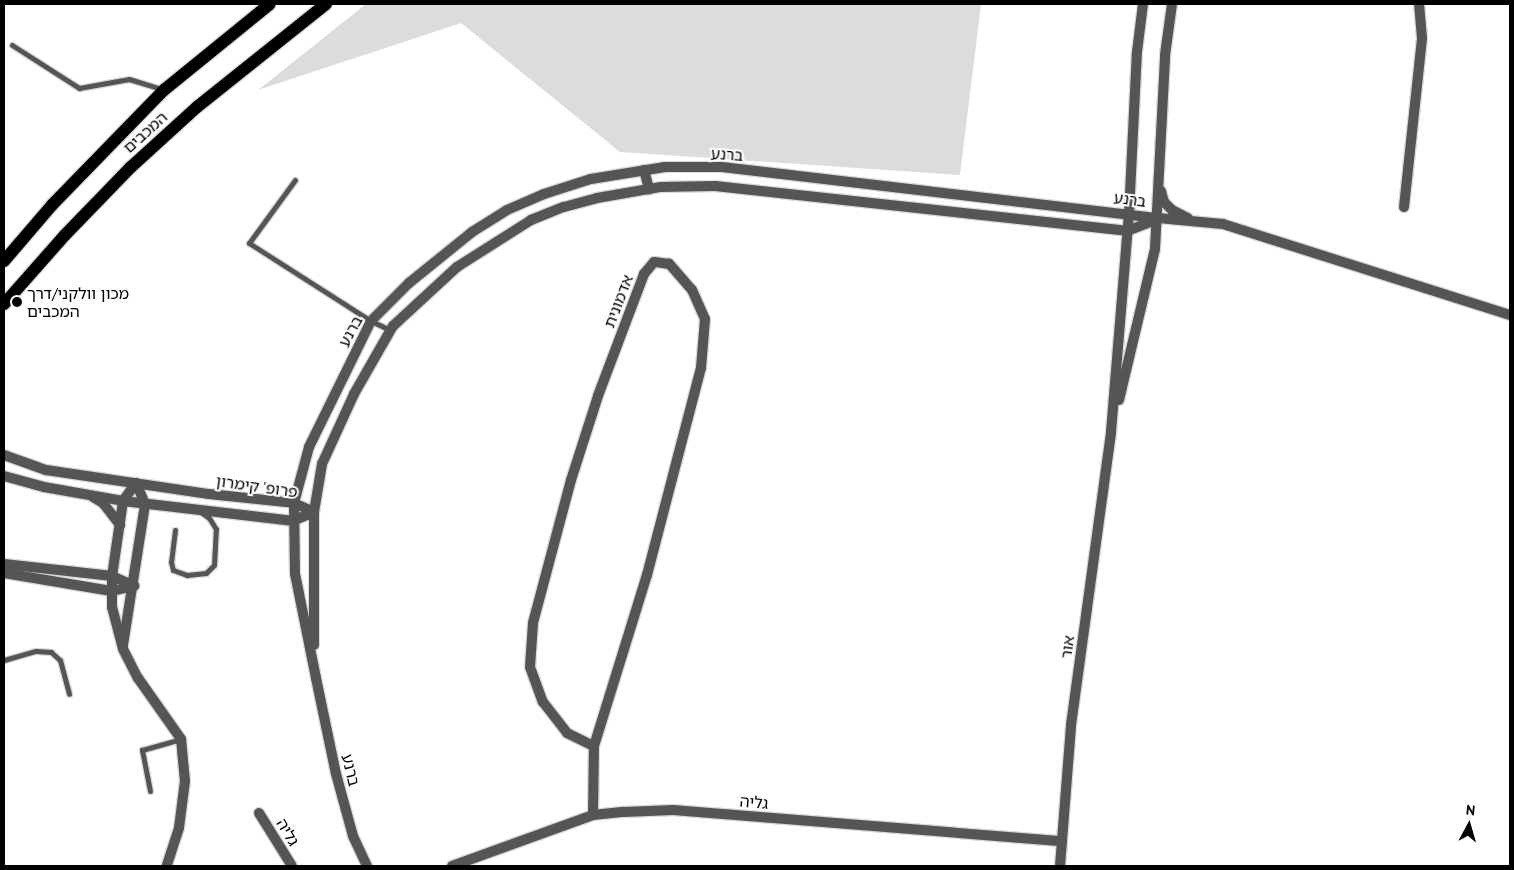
<!DOCTYPE html>
<html>
<head>
<meta charset="utf-8">
<style>
  body { margin:0 }
  #map { position:relative; width:1514px; height:870px; overflow:hidden; background:#fff; font-family:"PT Sans","Noto Sans Hebrew",sans-serif }
  div>[style] { position:absolute }
  [style*='--x'] { left:calc(var(--x)*1px); top:calc(var(--y)*1px); width:calc(var(--w)*1px); rotate:calc(var(--a)*1deg) }
  .green>* { inset:0; background:#dcdcdc }
  .roads { filter:drop-shadow(1px 0 #dbdbdb) drop-shadow(-1px 0 #dbdbdb) drop-shadow(0 1px #dbdbdb) drop-shadow(0 -1px #dbdbdb) }
  .lane>* { height:5px; margin:-2.5px; padding:0 2.5px; transform-origin:2.5px; border-radius:2.5px; background:#555 }
  .street>* { height:10px; margin:-5px; padding:0 5px; transform-origin:5px; border-radius:5px; background:#555 }
  .primary>* { height:12px; margin:-6px; padding:0 6px; transform-origin:6px; border-radius:6px; background:#000 }
  .dots>* { width:14px; height:14px; translate:-50% -50%; box-sizing:border-box; border:2px solid #fff; border-radius:50% }
  span { translate:-50% -50%; white-space:nowrap; text-align:center; line-height:1.15; -webkit-text-stroke:4px #fff; paint-order:stroke }
  .street-label { font-size:16px; color:#000 }
  .poi-label { font-size:16px; color:#000 }
  .left { translate:0 -50%; text-align:left }
  .frame { position:absolute; inset:0; border:5px solid #000; pointer-events:none }
  .north { position:absolute; left:1444px; top:800px; width:50px; height:50px; -webkit-text-stroke:4px #fff; paint-order:stroke; rotate:6deg; font-size:14px; font-weight:700; line-height:20px; text-align:center; color:#000 }
  .north::after { content:''; display:block; margin:auto; width:18px; height:22px; background:#000; clip-path:polygon(50% 0,100% 100%,50% 72%,0 100%) }
</style>
</head>
<body>
<div id="map">
  <div class="green">
    <i style="clip-path:polygon(366px 4px,981px 4px,960px 175px,620px 152px,461px 23px,258px 90px)"></i>
  </div>
  <div class="roads">
    <div class="lane">
      <i style="--x:12;--y:45;--w:80;--a:32.7"></i>
      <i style="--x:79;--y:88;--w:51;--a:-10.2"></i>
      <i style="--x:129;--y:79;--w:37;--a:17"></i>
      <i style="--x:295;--y:180;--w:78;--a:126.1"></i>
      <i style="--x:249;--y:243;--w:145;--a:32.6"></i>
      <i style="--x:371;--y:321;--w:21;--a:25"></i>
      <i style="--x:175;--y:530;--w:32;--a:97"></i>
      <i style="--x:171;--y:562;--w:8;--a:76"></i>
      <i style="--x:173;--y:570;--w:15;--a:20"></i>
      <i style="--x:187;--y:575;--w:19;--a:-6"></i>
      <i style="--x:206;--y:573;--w:11;--a:-45"></i>
      <i style="--x:214;--y:565;--w:36;--a:-87"></i>
      <i style="--x:216;--y:529;--w:13;--a:-122"></i>
      <i style="--x:209;--y:518;--w:9;--a:-144"></i>
      <i style="--x:4;--y:660;--w:33;--a:-16"></i>
      <i style="--x:36;--y:651;--w:15;--a:4"></i>
      <i style="--x:51;--y:652;--w:12;--a:42"></i>
      <i style="--x:60;--y:660;--w:35;--a:75"></i>
      <i style="--x:150;--y:791;--w:42;--a:-101"></i>
      <i style="--x:142;--y:750;--w:41;--a:-15.8"></i>
    </div>
    <div class="street">
      <i style="--x:644;--y:170;--w:20;--a:75"></i>
      <i style="--x:1161;--y:191;--w:11;--a:75"></i>
      <i style="--x:1164;--y:202;--w:11;--a:45"></i>
      <i style="--x:1172;--y:210;--w:18;--a:27"></i>
      <i style="--x:1404;--y:207;--w:170;--a:-83.9"></i>
      <i style="--x:1422;--y:38;--w:34;--a:-95"></i>
      <i style="--x:1119;--y:400;--w:155;--a:-76.6"></i>
      <i style="--x:1155;--y:249;--w:194;--a:-87"></i>
      <i style="--x:1165;--y:55;--w:51;--a:-82.2"></i>
      <i style="--x:4;--y:455;--w:45;--a:19.7"></i>
      <i style="--x:46;--y:470;--w:165;--a:8.4"></i>
      <i style="--x:209;--y:494;--w:85;--a:6"></i>
      <i style="--x:294;--y:503;--w:22;--a:24"></i>
      <i style="--x:4;--y:476;--w:41;--a:15.4"></i>
      <i style="--x:44;--y:487;--w:80;--a:10"></i>
      <i style="--x:123;--y:501;--w:170;--a:6.7"></i>
      <i style="--x:292;--y:521;--w:24;--a:-22"></i>
      <i style="--x:136;--y:483;--w:22;--a:126"></i>
      <i style="--x:123;--y:501;--w:76;--a:98.3"></i>
      <i style="--x:112;--y:576;--w:31;--a:90"></i>
      <i style="--x:112;--y:607;--w:43;--a:75.3"></i>
      <i style="--x:123;--y:649;--w:33;--a:63"></i>
      <i style="--x:138;--y:678;--w:75;--a:54.8"></i>
      <i style="--x:181;--y:739;--w:42;--a:84.6"></i>
      <i style="--x:185;--y:781;--w:47;--a:97.3"></i>
      <i style="--x:179;--y:828;--w:40;--a:108"></i>
      <i style="--x:93;--y:497;--w:12;--a:31"></i>
      <i style="--x:103;--y:503;--w:28;--a:52"></i>
      <i style="--x:4;--y:564;--w:109;--a:6.3"></i>
      <i style="--x:112;--y:576;--w:24;--a:24"></i>
      <i style="--x:4;--y:573;--w:109;--a:9.5"></i>
      <i style="--x:112;--y:591;--w:23;--a:-13"></i>
      <i style="--x:123;--y:645;--w:143;--a:-81.1"></i>
      <i style="--x:145;--y:504;--w:23;--a:-113"></i>
      <i style="--x:314;--y:645;--w:133;--a:-90"></i>
      <i style="--x:314;--y:512;--w:49;--a:-80.5"></i>
      <i style="--x:322;--y:464;--w:77;--a:-65.4"></i>
      <i style="--x:354;--y:394;--w:78;--a:-60.2"></i>
      <i style="--x:393;--y:326;--w:87;--a:-42.7"></i>
      <i style="--x:457;--y:267;--w:88;--a:-32.4"></i>
      <i style="--x:531;--y:220;--w:35;--a:-22"></i>
      <i style="--x:564;--y:207;--w:34;--a:-15"></i>
      <i style="--x:597;--y:198;--w:65;--a:-9.8"></i>
      <i style="--x:661;--y:187;--w:54;--a:-1.1"></i>
      <i style="--x:715;--y:186;--w:414;--a:6.2"></i>
      <i style="--x:1127;--y:231;--w:33;--a:-21"></i>
      <i style="--x:259;--y:813;--w:62;--a:58.1"></i>
      <i style="--x:593;--y:815;--w:69;--a:-89.2"></i>
      <i style="--x:594;--y:746;--w:179;--a:-72.8"></i>
      <i style="--x:647;--y:575;--w:214;--a:-75.4"></i>
      <i style="--x:701;--y:368;--w:49;--a:-85.3"></i>
      <i style="--x:705;--y:319;--w:32;--a:-114"></i>
      <i style="--x:692;--y:290;--w:35;--a:-131"></i>
      <i style="--x:669;--y:264;--w:15;--a:-172"></i>
      <i style="--x:654;--y:262;--w:16;--a:130"></i>
      <i style="--x:644;--y:274;--w:130;--a:110.7"></i>
      <i style="--x:598;--y:396;--w:88;--a:107.8"></i>
      <i style="--x:571;--y:480;--w:148;--a:104.9"></i>
      <i style="--x:533;--y:623;--w:44;--a:93.9"></i>
      <i style="--x:530;--y:667;--w:37;--a:70"></i>
      <i style="--x:543;--y:702;--w:39;--a:52"></i>
      <i style="--x:567;--y:733;--w:30;--a:26"></i>
      <i style="--x:367;--y:866;--w:33;--a:-115"></i>
      <i style="--x:353;--y:836;--w:64;--a:-105.3"></i>
      <i style="--x:336;--y:774;--w:98;--a:-101.8"></i>
      <i style="--x:316;--y:678;--w:106;--a:-101.4"></i>
      <i style="--x:295;--y:574;--w:71;--a:-90.8"></i>
      <i style="--x:294;--y:503;--w:58;--a:-75"></i>
      <i style="--x:309;--y:447;--w:140;--a:-63.8"></i>
      <i style="--x:371;--y:321;--w:54;--a:-45"></i>
      <i style="--x:409;--y:283;--w:81;--a:-39"></i>
      <i style="--x:472;--y:232;--w:41;--a:-32.2"></i>
      <i style="--x:507;--y:210;--w:40;--a:-23.4"></i>
      <i style="--x:544;--y:194;--w:49;--a:-17.7"></i>
      <i style="--x:591;--y:179;--w:75;--a:-9.2"></i>
      <i style="--x:665;--y:167;--w:57;--a:0"></i>
      <i style="--x:722;--y:167;--w:439;--a:6.7"></i>
      <i style="--x:1158;--y:218;--w:65;--a:5.3"></i>
      <i style="--x:1223;--y:224;--w:301;--a:17.6"></i>
      <i style="--x:452;--y:866;--w:150;--a:-19.9"></i>
      <i style="--x:593;--y:815;--w:31;--a:-6"></i>
      <i style="--x:624;--y:812;--w:49;--a:-2.3"></i>
      <i style="--x:673;--y:810;--w:390;--a:4.6"></i>
      <i style="--x:1060;--y:866;--w:141;--a:-85.5"></i>
      <i style="--x:1071;--y:725;--w:296;--a:-82.2"></i>
      <i style="--x:1111;--y:432;--w:219;--a:-85.3"></i>
      <i style="--x:1129;--y:214;--w:162;--a:-87.2"></i>
      <i style="--x:1137;--y:52;--w:48;--a:-82.9"></i>
    </div>
    <div class="primary">
      <i style="--x:4;--y:261;--w:74;--a:-49.4"></i>
      <i style="--x:52;--y:205;--w:161;--a:-45.8"></i>
      <i style="--x:164;--y:90;--w:136;--a:-39.1"></i>
      <i style="--x:4;--y:304;--w:92;--a:-48.5"></i>
      <i style="--x:65;--y:235;--w:95;--a:-45.9"></i>
      <i style="--x:131;--y:167;--w:89;--a:-42.3"></i>
      <i style="--x:197;--y:107;--w:165;--a:-38.6"></i>
    </div>
  </div>
  <div class="dots">
    <i style="left:17px;top:302px;background:#000"></i>
  </div>
  <div class="street-label">
    <span style="left:145px;top:132px;rotate:-42deg">המכבים</span>
    <span style="left:727px;top:154px;rotate:4deg">ברנע</span>
    <span style="left:1130px;top:199px;rotate:8deg">ברנע</span>
    <span style="left:618px;top:301px;rotate:-69deg">אדמונית</span>
    <span style="left:350px;top:331px;rotate:-61deg">ברנע</span>
    <span style="left:257px;top:486px;rotate:8deg">פרופ' קימרון</span>
    <span style="left:1067px;top:647px;rotate:-82deg">אור</span>
    <span style="left:351px;top:770px;rotate:76deg">ברנע</span>
    <span style="left:754px;top:802px;rotate:5deg">גליה</span>
    <span style="left:288px;top:832px;rotate:59deg">גליה</span>
  </div>
  <div class="poi-label">
    <span class="left" style="left:27px;top:302px">מכון וולקני/דרך<br>המכבים</span>
  </div>
  <div class="frame"></div>
  <div class="north">N</div>
</div>
</body>
</html>
